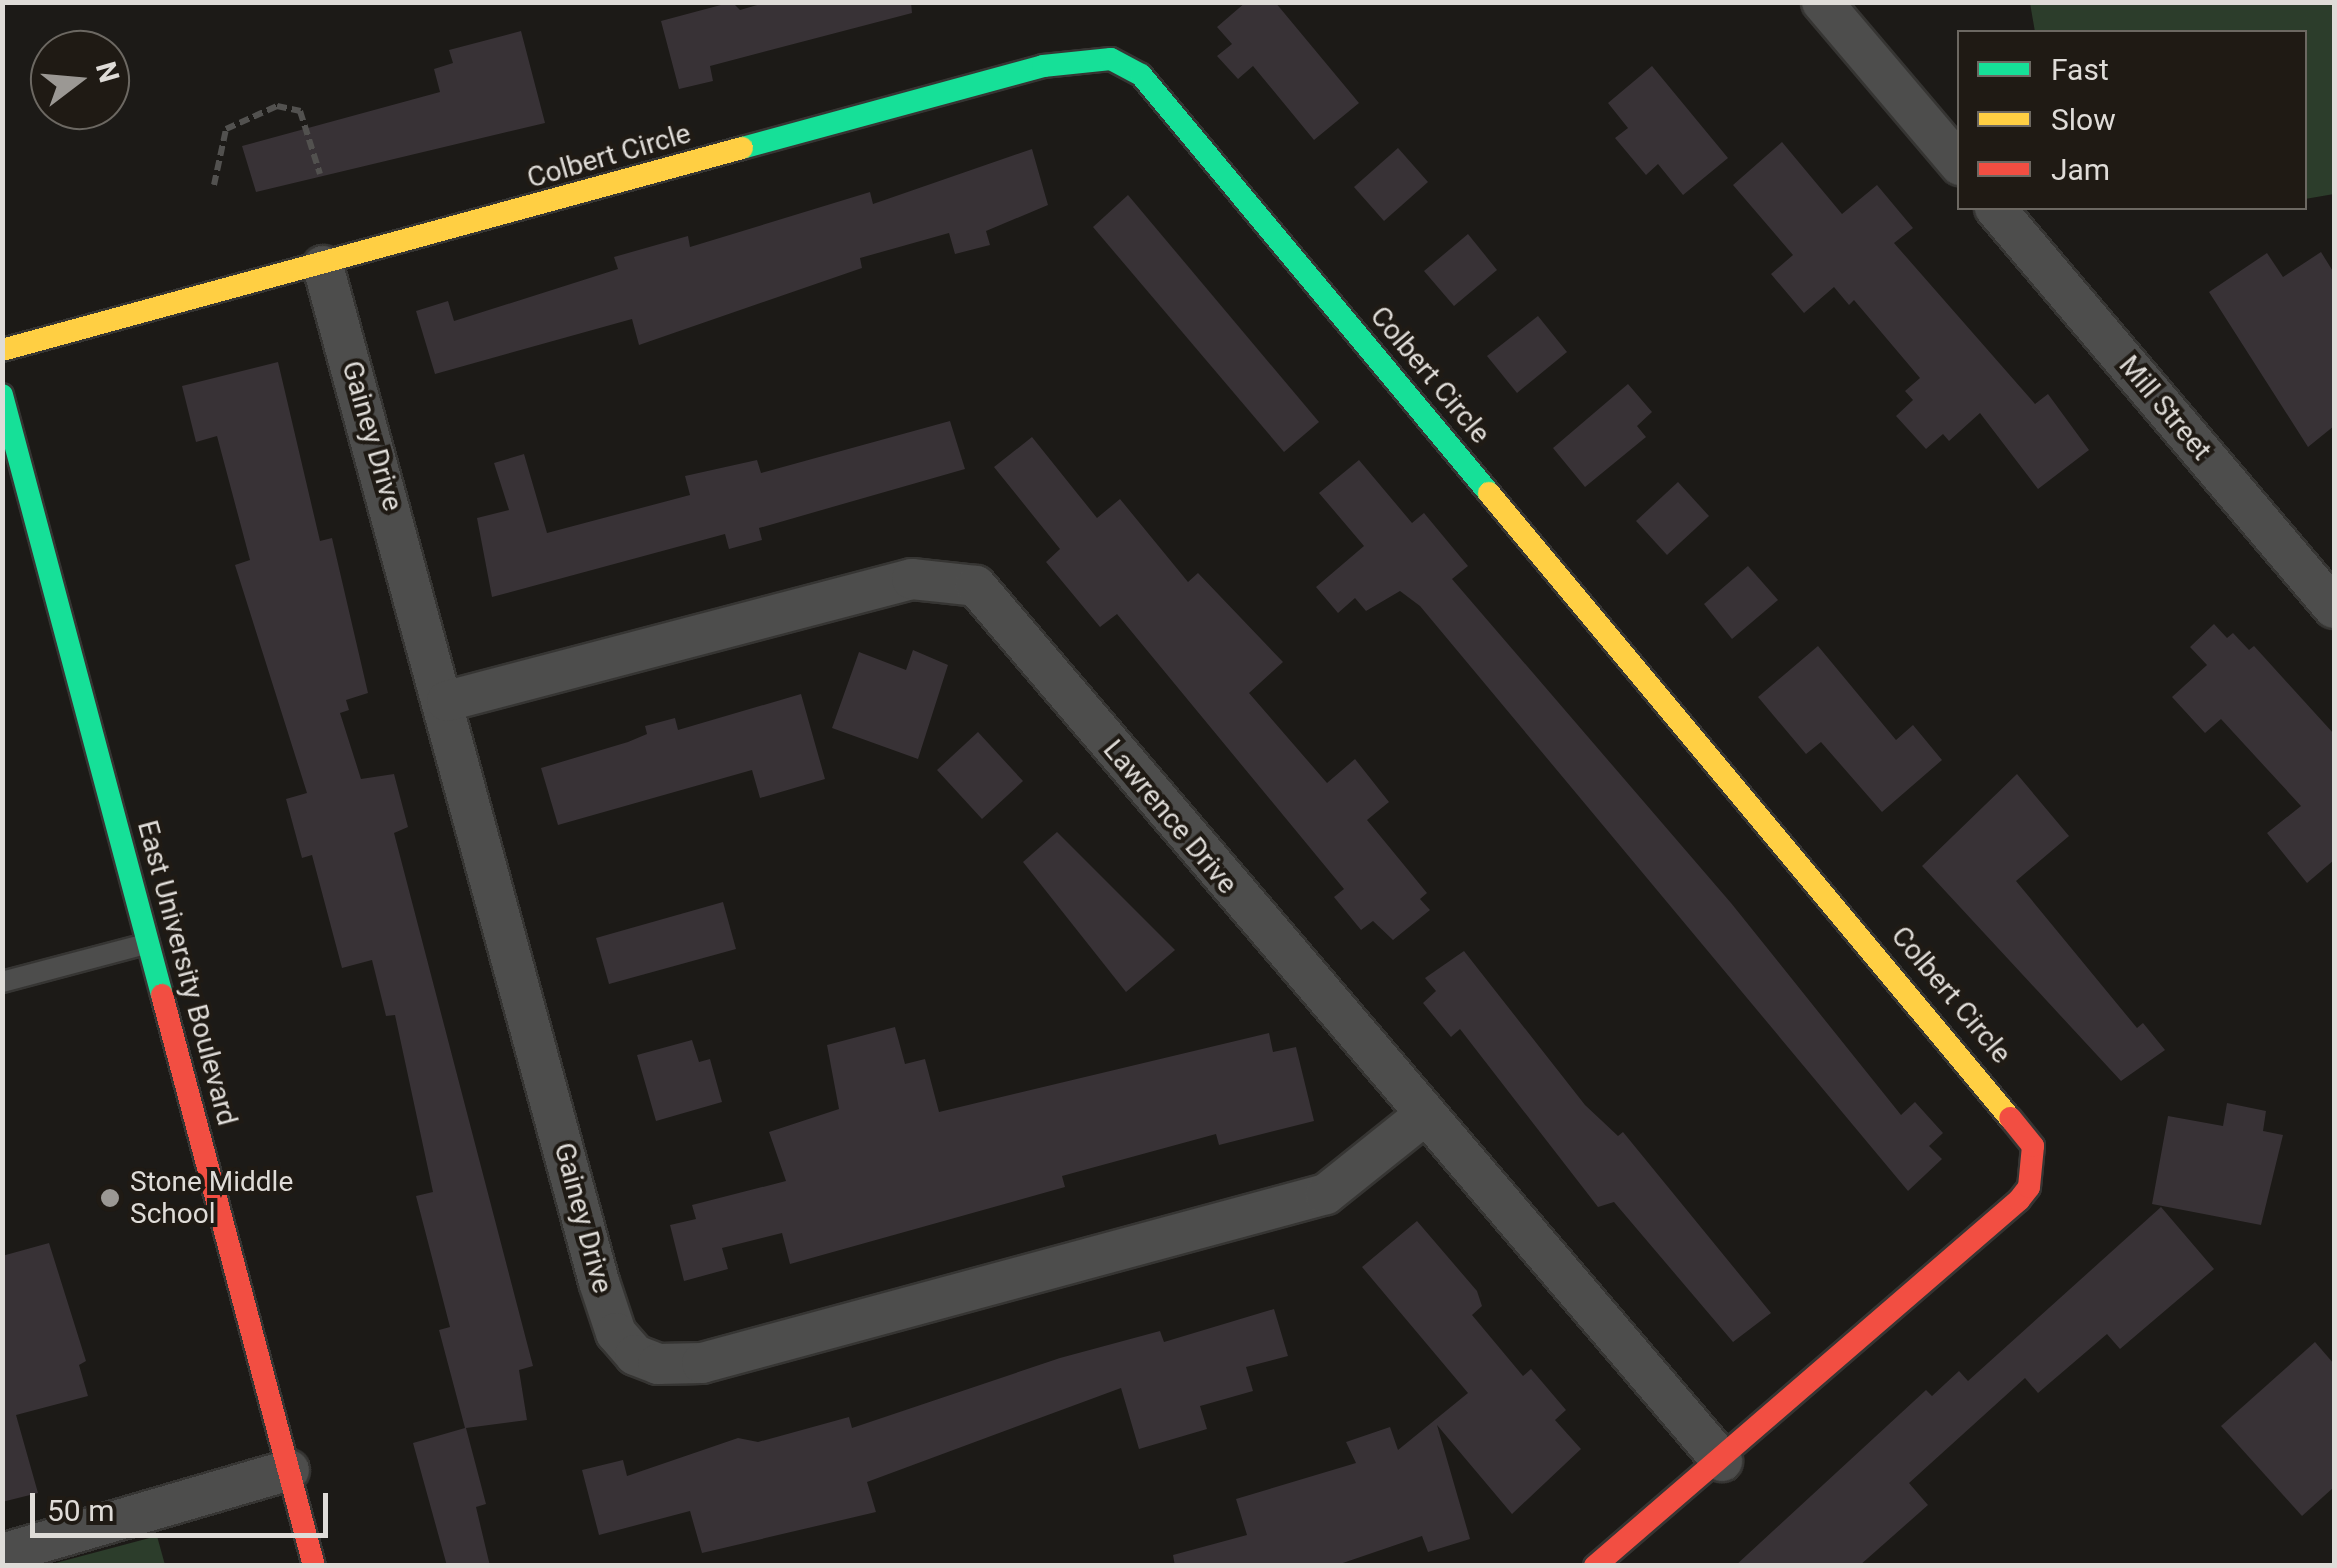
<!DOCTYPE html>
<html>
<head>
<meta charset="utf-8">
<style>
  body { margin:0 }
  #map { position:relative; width:2337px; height:1568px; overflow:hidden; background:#1c1a17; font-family:Roboto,sans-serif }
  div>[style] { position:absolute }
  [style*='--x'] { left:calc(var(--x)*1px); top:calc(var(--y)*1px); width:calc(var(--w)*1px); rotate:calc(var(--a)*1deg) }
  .green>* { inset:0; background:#2c3d2b }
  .building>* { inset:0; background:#383236 }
  .path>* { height:6px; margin-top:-3px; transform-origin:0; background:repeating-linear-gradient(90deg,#52514f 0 10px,transparent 0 15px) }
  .roads { filter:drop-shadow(2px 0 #363533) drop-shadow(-2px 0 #363533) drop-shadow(0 2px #363533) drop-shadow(0 -2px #363533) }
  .lane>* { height:20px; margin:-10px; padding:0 10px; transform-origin:10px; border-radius:10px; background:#4d4d4c }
  .street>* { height:40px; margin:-20px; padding:0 20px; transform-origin:20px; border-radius:20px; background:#4d4d4c }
  .fast>* { height:22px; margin:-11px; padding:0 11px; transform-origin:11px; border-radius:11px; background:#16e098 }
  .slow>* { height:22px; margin:-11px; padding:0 11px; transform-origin:11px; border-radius:11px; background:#ffcf43 }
  .jam>* { height:22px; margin:-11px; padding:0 11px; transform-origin:11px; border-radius:11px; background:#f24e42 }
  .dots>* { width:28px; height:28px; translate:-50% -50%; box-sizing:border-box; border:5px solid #1f1a14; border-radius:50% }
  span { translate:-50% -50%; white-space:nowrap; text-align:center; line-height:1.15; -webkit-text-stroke:8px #1f1a14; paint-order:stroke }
  .street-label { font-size:28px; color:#dfdcd8 }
  .poi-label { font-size:28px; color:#dfdcd8 }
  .left { translate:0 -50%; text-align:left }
  .frame { position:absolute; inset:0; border:5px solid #dfdcd8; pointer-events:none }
  .legend { position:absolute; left:1957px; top:30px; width:350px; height:180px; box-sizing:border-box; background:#1f1a14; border:2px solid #6c6862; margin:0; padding:12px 18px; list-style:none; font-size:30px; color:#dfdcd8 }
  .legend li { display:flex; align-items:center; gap:20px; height:50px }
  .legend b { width:50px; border:2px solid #6c6862 }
  .north { position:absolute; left:30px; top:30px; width:100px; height:100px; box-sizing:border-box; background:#1f1a14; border:2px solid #6c6862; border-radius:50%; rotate:74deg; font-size:28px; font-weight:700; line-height:40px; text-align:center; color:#dfdcd8 }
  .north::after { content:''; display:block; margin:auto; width:35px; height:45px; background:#9b9894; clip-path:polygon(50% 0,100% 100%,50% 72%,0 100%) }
  .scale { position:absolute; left:30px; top:1493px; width:298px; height:45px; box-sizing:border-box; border:5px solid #dfdcd8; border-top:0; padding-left:12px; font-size:30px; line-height:35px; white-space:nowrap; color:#dfdcd8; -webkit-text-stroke:8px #1f1a14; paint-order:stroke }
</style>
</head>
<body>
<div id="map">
  <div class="green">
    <i style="clip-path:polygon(2030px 3px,2334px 3px,2334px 194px,2305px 199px,2304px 32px,2035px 32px)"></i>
    <i style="clip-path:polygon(157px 1536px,165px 1565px,48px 1565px)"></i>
  </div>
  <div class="building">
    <i style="clip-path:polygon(732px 2px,740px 10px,767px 2px,911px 2px,912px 13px,710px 66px,713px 81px,679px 89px,661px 21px)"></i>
    <i style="clip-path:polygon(1246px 2px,1275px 2px,1359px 103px,1314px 140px,1253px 66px,1238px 79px,1217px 56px,1232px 44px,1217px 27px)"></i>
    <i style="clip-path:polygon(521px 31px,545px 123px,256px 192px,242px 146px,440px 92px,434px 69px,453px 63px,449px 50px)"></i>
    <i style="clip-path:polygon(1652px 66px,1728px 158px,1683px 195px,1658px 164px,1646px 175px,1615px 138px,1628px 128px,1608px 103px)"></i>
    <i style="clip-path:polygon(1782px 142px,1842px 214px,1877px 185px,1913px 228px,1894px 243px,2035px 404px,2048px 394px,2089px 450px,2038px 489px,1980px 413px,1949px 441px,1943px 434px,1926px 449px,1896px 416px,1913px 400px,1905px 391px,1920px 378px,1854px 300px,1849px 305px,1834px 287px,1804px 313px,1771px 274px,1793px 255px,1733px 185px)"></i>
    <i style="clip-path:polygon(1398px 148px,1428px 182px,1384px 221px,1354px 187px)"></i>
    <i style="clip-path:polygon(1032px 149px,1048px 205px,986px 231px,990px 245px,955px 254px,949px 233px,860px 258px,862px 268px,639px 345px,632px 319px,435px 374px,416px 311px,448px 301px,454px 321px,618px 269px,614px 257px,688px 236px,690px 247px,870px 192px,873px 204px)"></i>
    <i style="clip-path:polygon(1128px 195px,1319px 422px,1284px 452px,1093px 227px)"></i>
    <i style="clip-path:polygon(1468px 234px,1497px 270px,1454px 306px,1424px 271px)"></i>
    <i style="clip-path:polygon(2321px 252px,2334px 273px,2334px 426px,2308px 447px,2209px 292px,2267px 253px,2283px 277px)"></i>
    <i style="clip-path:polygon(1538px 316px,1567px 352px,1517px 393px,1487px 356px)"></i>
    <i style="clip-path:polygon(278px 362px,320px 541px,332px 538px,368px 693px,346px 700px,349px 710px,340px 713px,361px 779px,394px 774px,408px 827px,394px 833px,533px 1366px,519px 1370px,527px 1420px,466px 1428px,486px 1504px,476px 1507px,490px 1566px,447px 1566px,413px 1443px,465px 1428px,439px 1330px,450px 1327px,416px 1196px,433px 1192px,395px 1015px,386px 1016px,372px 960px,342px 968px,312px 855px,302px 858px,286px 799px,307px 793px,235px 565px,250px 560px,217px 436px,196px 442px,182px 386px)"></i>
    <i style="clip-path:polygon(1628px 384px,1652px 412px,1637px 426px,1646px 437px,1585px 487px,1553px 448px)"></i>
    <i style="clip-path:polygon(950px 421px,965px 469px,759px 528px,762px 540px,729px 549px,725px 534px,492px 597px,477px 518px,509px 510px,494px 463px,524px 454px,547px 533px,690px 495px,685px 476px,757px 460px,761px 473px)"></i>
    <i style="clip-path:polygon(1032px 437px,1097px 518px,1120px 499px,1188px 582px,1198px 573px,1283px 662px,1249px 693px,1327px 783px,1355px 759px,1389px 802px,1367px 820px,1427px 893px,1420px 899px,1430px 910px,1393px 940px,1373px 921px,1361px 930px,1334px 897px,1344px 889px,1117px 614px,1100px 627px,1046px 562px,1060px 549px,994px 467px)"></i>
    <i style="clip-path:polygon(1359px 460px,1412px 523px,1424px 513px,1468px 566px,1452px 579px,1731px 903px,1901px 1115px,1915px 1102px,1943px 1133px,1929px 1146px,1942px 1159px,1908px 1191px,1420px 606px,1400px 591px,1366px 611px,1355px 598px,1338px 613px,1316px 587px,1364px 546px,1319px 493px)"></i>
    <i style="clip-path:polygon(1678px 482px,1709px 516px,1667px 555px,1636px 521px)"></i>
    <i style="clip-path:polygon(1748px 566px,1778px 600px,1732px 639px,1704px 604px)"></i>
    <i style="clip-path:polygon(2214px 624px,2227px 638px,2233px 633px,2249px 650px,2254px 646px,2334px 734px,2334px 860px,2307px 883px,2267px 833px,2301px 806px,2221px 719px,2205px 733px,2172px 697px,2207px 665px,2190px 647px)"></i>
    <i style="clip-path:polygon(1818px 646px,1896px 740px,1913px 725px,1942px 760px,1882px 812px,1821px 742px,1806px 754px,1758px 697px)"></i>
    <i style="clip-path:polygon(913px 650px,948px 665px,918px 759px,832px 728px,859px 652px,906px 670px)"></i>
    <i style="clip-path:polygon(801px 694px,825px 779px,760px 798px,752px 770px,558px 825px,541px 768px,628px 742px,647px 734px,645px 726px,675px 718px,678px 730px)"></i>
    <i style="clip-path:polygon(978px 732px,1023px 781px,982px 819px,937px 770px)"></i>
    <i style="clip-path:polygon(2017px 774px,2069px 836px,2016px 881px,2137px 1028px,2143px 1023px,2165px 1050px,2121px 1081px,1922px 866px)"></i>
    <i style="clip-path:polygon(1057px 832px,1175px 950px,1126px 992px,1023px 862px)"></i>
    <i style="clip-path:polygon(723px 902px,736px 949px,609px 984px,596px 938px)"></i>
    <i style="clip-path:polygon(1464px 951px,1585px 1105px,1618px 1136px,1623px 1132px,1771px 1313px,1733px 1342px,1614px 1202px,1598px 1207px,1460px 1029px,1451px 1037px,1423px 1003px,1436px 991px,1425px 978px)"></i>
    <i style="clip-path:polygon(895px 1027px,905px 1064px,925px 1059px,939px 1112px,1269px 1033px,1273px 1052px,1296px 1047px,1314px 1121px,1219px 1145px,1216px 1134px,1062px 1176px,1065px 1187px,790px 1264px,782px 1233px,722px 1248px,728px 1269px,684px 1281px,670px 1225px,696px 1219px,692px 1205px,786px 1181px,769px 1132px,839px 1109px,827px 1045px)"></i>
    <i style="clip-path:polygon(692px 1040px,699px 1062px,710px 1059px,722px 1102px,656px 1121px,637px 1055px)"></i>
    <i style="clip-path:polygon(2227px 1103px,2266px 1111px,2263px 1131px,2283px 1135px,2261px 1225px,2152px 1204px,2168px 1116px,2223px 1126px)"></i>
    <i style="clip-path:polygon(2161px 1207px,2214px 1269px,2120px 1349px,2107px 1334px,2038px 1393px,2025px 1378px,1909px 1483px,1928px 1505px,1859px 1566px,1735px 1566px,1926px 1390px,1932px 1396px,1959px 1371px,1968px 1381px)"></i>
    <i style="clip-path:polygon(1417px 1221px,1477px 1291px,1482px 1306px,1472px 1315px,1523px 1376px,1531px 1369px,1566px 1410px,1555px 1420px,1581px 1449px,1512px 1514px,1437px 1425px,1470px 1539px,1428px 1552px,1422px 1536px,1334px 1566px,1175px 1566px,1173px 1555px,1247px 1535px,1236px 1499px,1356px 1463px,1346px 1442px,1390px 1427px,1398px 1450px,1468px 1393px,1362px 1267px)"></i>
    <i style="clip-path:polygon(49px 1243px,86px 1361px,79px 1365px,88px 1396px,16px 1415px,38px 1493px,2px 1502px,2px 1256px)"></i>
    <i style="clip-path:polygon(1274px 1309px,1288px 1356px,1246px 1367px,1253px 1391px,1200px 1406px,1207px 1429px,1139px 1449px,1121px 1388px,867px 1482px,876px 1512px,702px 1553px,690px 1511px,599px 1535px,582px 1470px,623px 1460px,627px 1476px,738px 1438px,758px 1442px,849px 1417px,852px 1428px,1060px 1358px,1160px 1331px,1164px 1342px)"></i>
    <i style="clip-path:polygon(2315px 1342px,2334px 1364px,2334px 1487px,2302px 1516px,2221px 1426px)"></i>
  </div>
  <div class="path">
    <i style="--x:214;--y:185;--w:57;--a:-77.9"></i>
    <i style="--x:226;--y:129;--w:56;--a:-24.3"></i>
    <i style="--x:277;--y:106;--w:24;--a:12"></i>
    <i style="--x:300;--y:111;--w:66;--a:72.4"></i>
  </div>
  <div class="roads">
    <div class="lane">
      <i style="--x:2;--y:982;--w:149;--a:-14.8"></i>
    </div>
    <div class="street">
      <i style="--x:1822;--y:2;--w:214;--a:49.7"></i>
      <i style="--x:1995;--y:208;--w:524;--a:49.72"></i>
      <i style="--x:323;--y:266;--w:1053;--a:74.8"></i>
      <i style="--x:599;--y:1282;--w:54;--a:71.6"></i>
      <i style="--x:616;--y:1333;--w:29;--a:49"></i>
      <i style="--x:635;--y:1355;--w:25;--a:21"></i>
      <i style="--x:658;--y:1364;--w:44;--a:-1.3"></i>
      <i style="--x:702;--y:1363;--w:646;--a:-15.15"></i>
      <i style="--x:1326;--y:1194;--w:123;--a:-38.7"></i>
      <i style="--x:447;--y:701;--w:481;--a:-14.7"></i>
      <i style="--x:912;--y:579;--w:64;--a:6.2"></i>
      <i style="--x:976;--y:586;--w:1150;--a:49.55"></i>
      <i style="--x:2;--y:1554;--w:299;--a:-16.3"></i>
    </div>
    <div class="fast">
      <i style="--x:742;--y:148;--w:312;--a:-15.2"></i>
      <i style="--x:1043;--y:66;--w:68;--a:-5.9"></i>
      <i style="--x:1111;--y:59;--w:34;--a:28"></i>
      <i style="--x:1141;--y:75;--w:544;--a:50.22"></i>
      <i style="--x:2;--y:395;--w:621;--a:75.07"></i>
    </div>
    <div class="slow">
      <i style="--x:2;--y:350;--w:767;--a:-15.27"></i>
      <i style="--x:1489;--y:493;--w:814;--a:50.19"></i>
    </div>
    <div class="jam">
      <i style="--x:162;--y:995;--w:591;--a:75.09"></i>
      <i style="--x:1595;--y:1566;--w:560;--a:-40.8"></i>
      <i style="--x:2019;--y:1200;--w:16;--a:-52"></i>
      <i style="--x:2029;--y:1187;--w:41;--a:-84.4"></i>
      <i style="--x:2033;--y:1146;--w:36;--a:-129"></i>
    </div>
  </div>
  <div class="dots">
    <i style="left:110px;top:1198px;background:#9b9894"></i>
  </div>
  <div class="street-label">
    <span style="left:609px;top:156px;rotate:-16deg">Colbert Circle</span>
    <span style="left:1430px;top:375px;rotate:50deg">Colbert Circle</span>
    <span style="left:2165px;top:408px;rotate:50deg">Mill Street</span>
    <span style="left:372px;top:436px;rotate:74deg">Gainey Drive</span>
    <span style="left:1170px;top:817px;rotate:50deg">Lawrence Drive</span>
    <span style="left:187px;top:973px;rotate:75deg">East University Boulevard</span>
    <span style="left:1951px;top:995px;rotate:50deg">Colbert Circle</span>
    <span style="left:583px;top:1218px;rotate:75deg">Gainey Drive</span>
  </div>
  <div class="poi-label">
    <span class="left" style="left:130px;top:1198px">Stone Middle<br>School</span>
  </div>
  <div class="frame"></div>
  <ul class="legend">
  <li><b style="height:12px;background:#16e098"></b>Fast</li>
  <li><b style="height:12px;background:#ffcf43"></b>Slow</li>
  <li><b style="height:12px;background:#f24e42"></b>Jam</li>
  </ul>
  <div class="north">N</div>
  <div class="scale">50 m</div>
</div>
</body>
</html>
